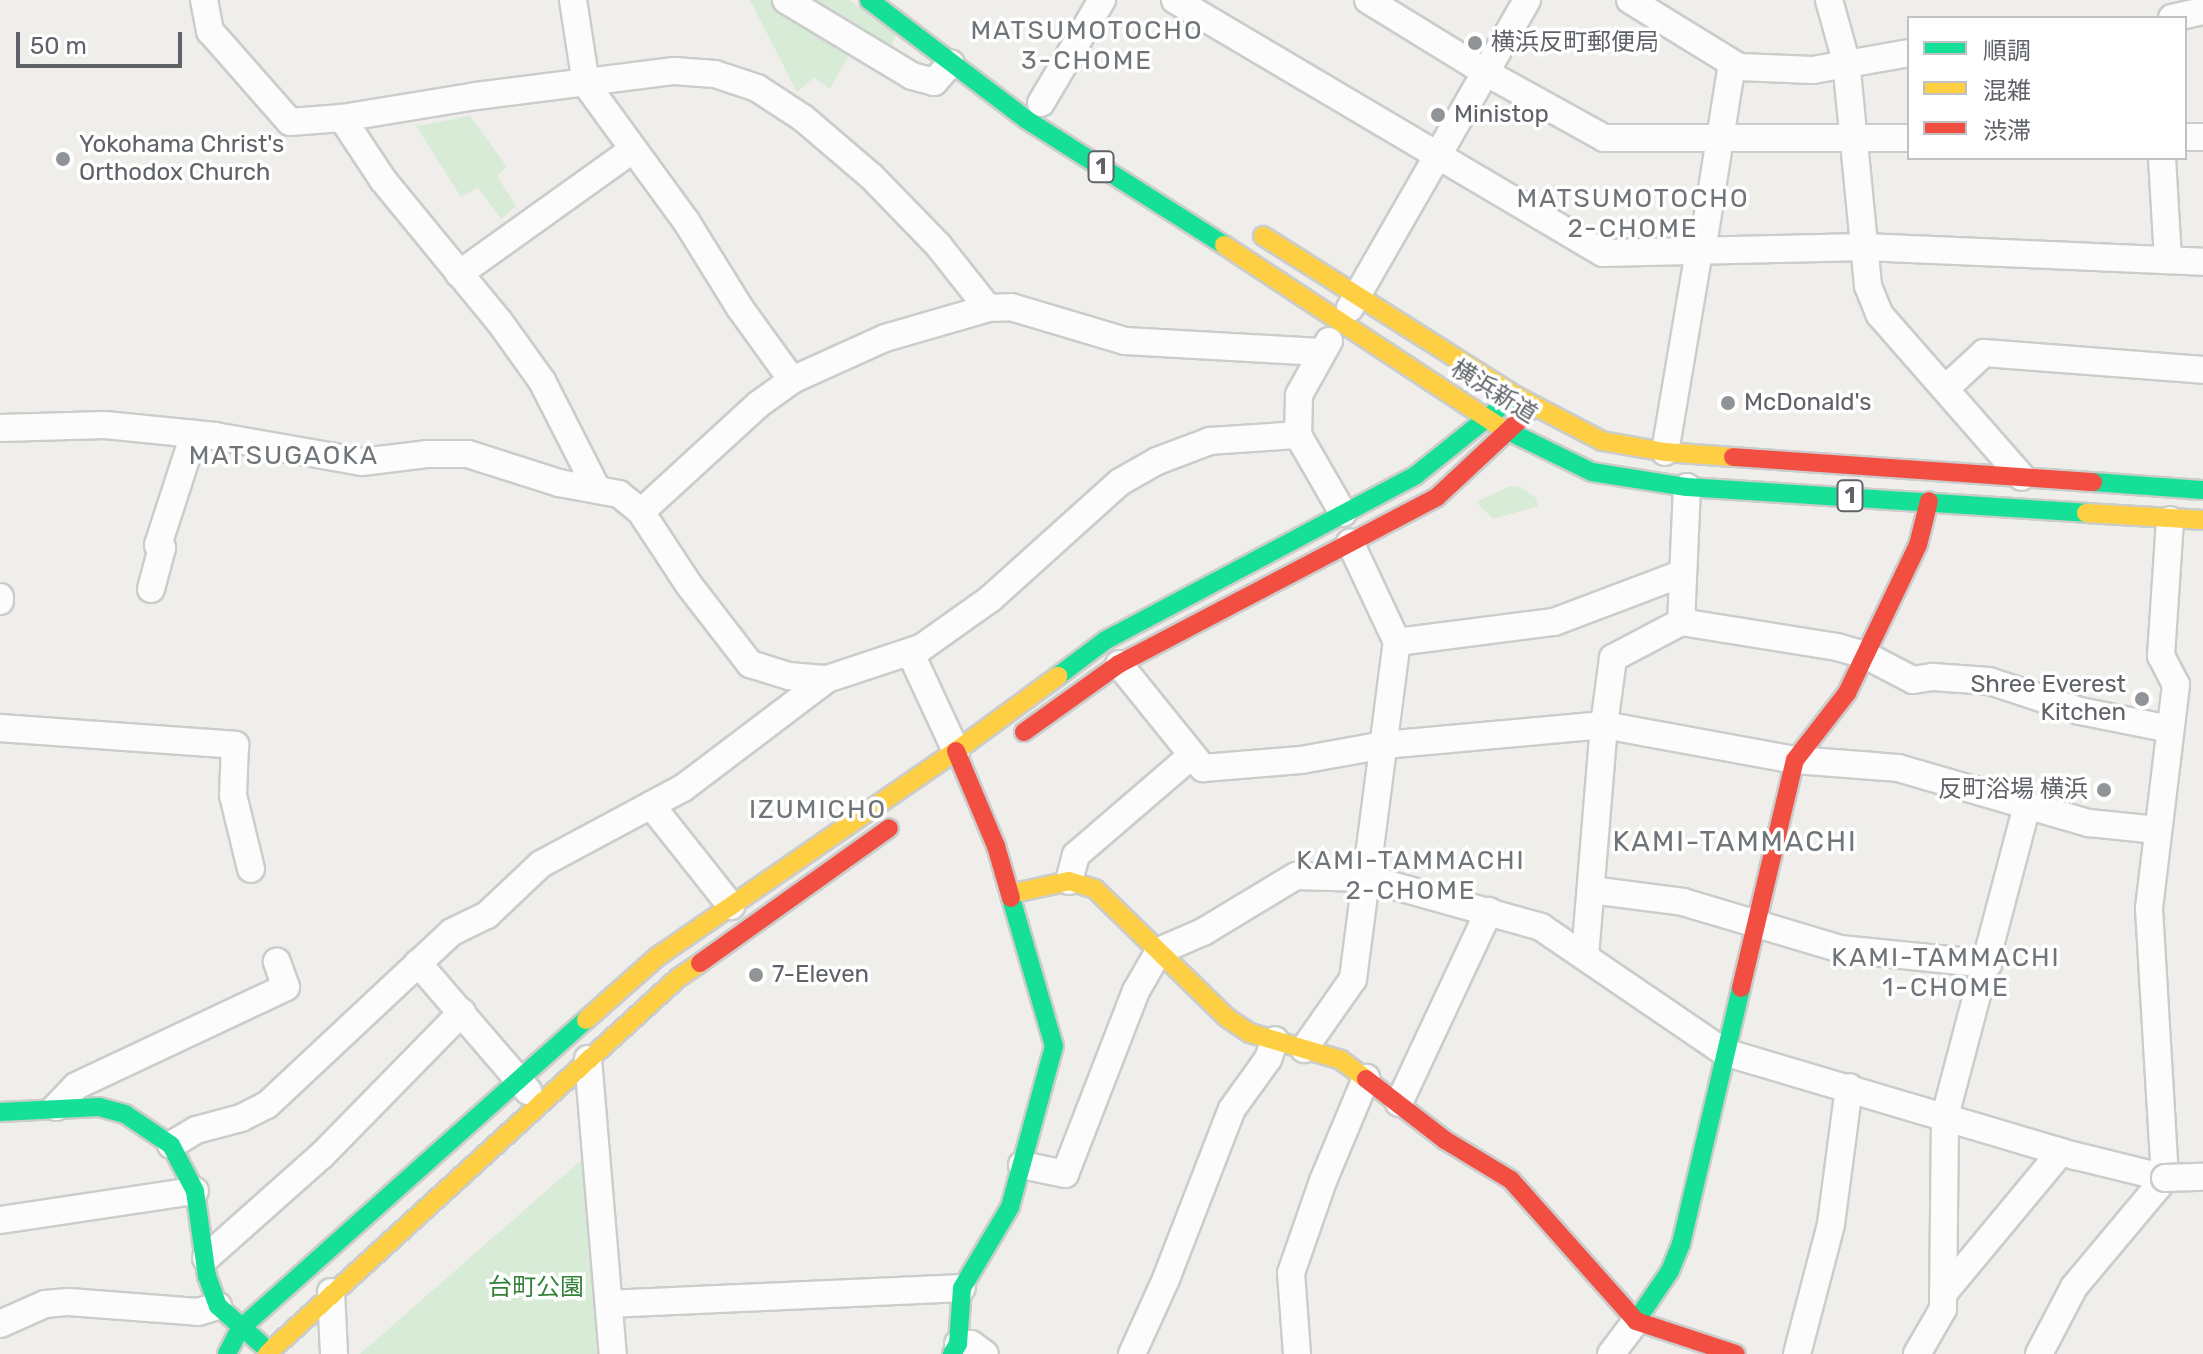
<!DOCTYPE html>
<html>
<head>
<meta charset="utf-8">
<style>
  body { margin:0 }
  #map { position:relative; width:2203px; height:1354px; overflow:hidden; background:#efeeea; font-family:Rubik,"Noto Sans JP",sans-serif }
  div>[style] { position:absolute }
  [style*='--x'] { left:calc(var(--x)*1px); top:calc(var(--y)*1px); width:calc(var(--w)*1px); rotate:calc(var(--a)*1deg) }
  .green>* { inset:0; background:#d8ebd6 }
  .roads { filter:drop-shadow(2px 0 #cbcccc) drop-shadow(-2px 0 #cbcccc) drop-shadow(0 2px #cbcccc) drop-shadow(0 -2px #cbcccc) }
  .street>* { height:26px; margin:-13px; padding:0 13px; transform-origin:13px; border-radius:13px; background:#fdfcfc }
  .fast>* { height:18px; margin:-9px; padding:0 9px; transform-origin:9px; border-radius:9px; background:#16e098 }
  .slow>* { height:18px; margin:-9px; padding:0 9px; transform-origin:9px; border-radius:9px; background:#ffcf43 }
  .jam>* { height:18px; margin:-9px; padding:0 9px; transform-origin:9px; border-radius:9px; background:#f24e42 }
  .bridges { filter:drop-shadow(2px 0 #cbcccc) drop-shadow(-2px 0 #cbcccc) drop-shadow(0 2px #cbcccc) drop-shadow(0 -2px #cbcccc) }
  .street-bridge>* { height:26px; margin:-13px; padding:0 13px; transform-origin:13px; border-radius:13px; background:#fdfcfc }
  .dots>* { width:22px; height:22px; translate:-50% -50%; box-sizing:border-box; border:4px solid #fff; border-radius:50% }
  span { translate:-50% -50%; white-space:nowrap; text-align:center; line-height:1.15; -webkit-text-stroke:7px #fff; paint-order:stroke }
  .shield-label span { padding:2px 6px; background:#fff; border:2px solid; border-radius:6px; -webkit-text-stroke-width:0 }
  .shield-label { font-size:22px; color:#5f6368; font-weight:700 }
  .poi-label { font-size:24px; color:#5f6368 }
  .left { translate:0 -50%; text-align:left }
  .right { translate:-100% -50%; text-align:right }
  .street-label { font-size:24px; color:#5f6368 }
  .park-label { font-size:24px; color:#348238 }
  .neighbourhood-label { font-size:26px; color:#70757a; letter-spacing:2px }
  .quarter-label { font-size:28px; color:#70757a; letter-spacing:2px }
  .legend { position:absolute; left:1907px; top:16px; width:280px; height:144px; box-sizing:border-box; background:#fff; border:2px solid #bfc1c3; margin:0; padding:10px 14px; list-style:none; font-size:24px; color:#5f6368 }
  .legend li { display:flex; align-items:center; gap:16px; height:40px }
  .legend b { width:40px; border:2px solid #bfc1c3 }
  .scale { position:absolute; left:16px; top:32px; width:166px; height:36px; box-sizing:border-box; border:4px solid #5f6368; border-top:0; padding-left:10px; font-size:24px; line-height:28px; white-space:nowrap; color:#5f6368; -webkit-text-stroke:6px #fff; paint-order:stroke }
</style>
</head>
<body>
<div id="map">
  <div class="green">
    <i style="clip-path:polygon(750px 0,849px 0,896px 35px,889px 52px,860px 36px,830px 89px,814px 77px,797px 92px)"></i>
    <i style="clip-path:polygon(470px 116px,507px 167px,497px 176px,516px 206px,501px 219px,478px 188px,461px 197px,416px 126px)"></i>
    <i style="clip-path:polygon(1510px 486px,1521px 487px,1536px 498px,1538px 506px,1493px 519px,1476px 502px)"></i>
    <i style="clip-path:polygon(593px 1150px,608px 1354px,360px 1354px)"></i>
  </div>
  <div class="roads">
    <div class="street">
      <i style="--x:204;--y:0;--w:32;--a:79"></i>
      <i style="--x:210;--y:31;--w:121;--a:48.7"></i>
      <i style="--x:290;--y:122;--w:52;--a:-4.4"></i>
      <i style="--x:342;--y:118;--w:136;--a:-9.3"></i>
      <i style="--x:476;--y:96;--w:200;--a:-7.2"></i>
      <i style="--x:674;--y:71;--w:41;--a:4.2"></i>
      <i style="--x:715;--y:74;--w:44;--a:18.4"></i>
      <i style="--x:757;--y:88;--w:55;--a:33.1"></i>
      <i style="--x:803;--y:118;--w:89;--a:40.5"></i>
      <i style="--x:871;--y:176;--w:96;--a:45.8"></i>
      <i style="--x:938;--y:245;--w:80;--a:51.6"></i>
      <i style="--x:573;--y:0;--w:85;--a:81.2"></i>
      <i style="--x:586;--y:84;--w:170;--a:53.9"></i>
      <i style="--x:686;--y:221;--w:102;--a:58.2"></i>
      <i style="--x:740;--y:308;--w:89;--a:54.2"></i>
      <i style="--x:786;--y:0;--w:147;--a:31.1"></i>
      <i style="--x:912;--y:76;--w:23;--a:15"></i>
      <i style="--x:934;--y:82;--w:25;--a:-48"></i>
      <i style="--x:1175;--y:0;--w:497;--a:30.6"></i>
      <i style="--x:1603;--y:253;--w:261;--a:-1.3"></i>
      <i style="--x:1864;--y:247;--w:339;--a:2.5"></i>
      <i style="--x:1368;--y:0;--w:137;--a:31.6"></i>
      <i style="--x:1485;--y:72;--w:136;--a:29"></i>
      <i style="--x:1604;--y:138;--w:305;--a:0"></i>
      <i style="--x:1630;--y:0;--w:128;--a:31.6"></i>
      <i style="--x:1739;--y:67;--w:74;--a:2.3"></i>
      <i style="--x:1813;--y:70;--w:97;--a:-10"></i>
      <i style="--x:1829;--y:0;--w:63;--a:74.4"></i>
      <i style="--x:1846;--y:61;--w:226;--a:84.4"></i>
      <i style="--x:1868;--y:286;--w:31;--a:68"></i>
      <i style="--x:1880;--y:315;--w:215;--a:48.8"></i>
      <i style="--x:2172;--y:18;--w:32;--a:-13"></i>
      <i style="--x:1041;--y:103;--w:120;--a:-59.4"></i>
      <i style="--x:342;--y:118;--w:74;--a:56.5"></i>
      <i style="--x:383;--y:180;--w:183;--a:50.6"></i>
      <i style="--x:499;--y:321;--w:74;--a:54.4"></i>
      <i style="--x:542;--y:381;--w:121;--a:63"></i>
      <i style="--x:2185;--y:137;--w:18;--a:0"></i>
      <i style="--x:2162;--y:158;--w:100;--a:86.6"></i>
      <i style="--x:1702;--y:251;--w:189;--a:-80.9"></i>
      <i style="--x:459;--y:274;--w:213;--a:-35.6"></i>
      <i style="--x:1350;--y:308;--w:355;--a:-60.1"></i>
      <i style="--x:1329;--y:341;--w:62;--a:119.1"></i>
      <i style="--x:1299;--y:395;--w:40;--a:91.4"></i>
      <i style="--x:1298;--y:435;--w:90;--a:60"></i>
      <i style="--x:1945;--y:389;--w:53;--a:-42.7"></i>
      <i style="--x:1984;--y:353;--w:220;--a:4.4"></i>
      <i style="--x:0;--y:428;--w:105;--a:-1.6"></i>
      <i style="--x:105;--y:425;--w:111;--a:5.7"></i>
      <i style="--x:215;--y:436;--w:149;--a:10"></i>
      <i style="--x:362;--y:462;--w:65;--a:-7"></i>
      <i style="--x:427;--y:454;--w:41;--a:0"></i>
      <i style="--x:468;--y:454;--w:96;--a:17.7"></i>
      <i style="--x:559;--y:483;--w:61;--a:10.4"></i>
      <i style="--x:619;--y:494;--w:28;--a:39"></i>
      <i style="--x:641;--y:512;--w:87;--a:56.7"></i>
      <i style="--x:689;--y:585;--w:100;--a:52.3"></i>
      <i style="--x:750;--y:664;--w:41;--a:17.1"></i>
      <i style="--x:789;--y:676;--w:38;--a:5"></i>
      <i style="--x:1665;--y:452;--w:205;--a:-80.4"></i>
      <i style="--x:1687;--y:487;--w:135;--a:92.5"></i>
      <i style="--x:1681;--y:622;--w:158;--a:9.1"></i>
      <i style="--x:1837;--y:647;--w:29;--a:16"></i>
      <i style="--x:1865;--y:655;--w:54;--a:27.5"></i>
      <i style="--x:1913;--y:680;--w:20;--a:-9"></i>
      <i style="--x:1933;--y:677;--w:56;--a:4.1"></i>
      <i style="--x:1989;--y:681;--w:96;--a:18.2"></i>
      <i style="--x:2080;--y:711;--w:92;--a:11.3"></i>
      <i style="--x:641;--y:512;--w:160;--a:-42.5"></i>
      <i style="--x:759;--y:404;--w:41;--a:-36"></i>
      <i style="--x:792;--y:380;--w:102;--a:-24.3"></i>
      <i style="--x:885;--y:338;--w:107;--a:-16.2"></i>
      <i style="--x:988;--y:308;--w:23;--a:-2"></i>
      <i style="--x:1011;--y:307;--w:119;--a:16.6"></i>
      <i style="--x:1125;--y:341;--w:196;--a:3.2"></i>
      <i style="--x:151;--y:589;--w:42;--a:-75"></i>
      <i style="--x:162;--y:548;--w:5;--a:-143"></i>
      <i style="--x:158;--y:545;--w:117;--a:-72"></i>
      <i style="--x:0;--y:597;--w:4;--a:90"></i>
      <i style="--x:1397;--y:642;--w:158;--a:-7.3"></i>
      <i style="--x:1554;--y:622;--w:136;--a:-20.7"></i>
      <i style="--x:911;--y:654;--w:107;--a:65.1"></i>
      <i style="--x:1119;--y:664;--w:134;--a:51.1"></i>
      <i style="--x:1203;--y:768;--w:98;--a:-4.7"></i>
      <i style="--x:1301;--y:760;--w:84;--a:-10.2"></i>
      <i style="--x:1384;--y:745;--w:221;--a:-5.2"></i>
      <i style="--x:1604;--y:725;--w:194;--a:10.4"></i>
      <i style="--x:1795;--y:760;--w:103;--a:4.4"></i>
      <i style="--x:1898;--y:768;--w:199;--a:16.1"></i>
      <i style="--x:2089;--y:823;--w:69;--a:5.8"></i>
      <i style="--x:0;--y:728;--w:236;--a:4.1"></i>
      <i style="--x:235;--y:745;--w:50;--a:92.3"></i>
      <i style="--x:233;--y:795;--w:76;--a:76.3"></i>
      <i style="--x:651;--y:805;--w:129;--a:51.6"></i>
      <i style="--x:1069;--y:881;--w:27;--a:-75"></i>
      <i style="--x:1076;--y:855;--w:152;--a:-40.7"></i>
      <i style="--x:1591;--y:890;--w:93;--a:7.4"></i>
      <i style="--x:1683;--y:902;--w:165;--a:16.6"></i>
      <i style="--x:1841;--y:949;--w:148;--a:5.8"></i>
      <i style="--x:1585;--y:956;--w:232;--a:-85.3"></i>
      <i style="--x:1604;--y:725;--w:68;--a:-82.3"></i>
      <i style="--x:1613;--y:658;--w:77;--a:-27.9"></i>
      <i style="--x:418;--y:963;--w:169;--a:49.3"></i>
      <i style="--x:1304;--y:1049;--w:85;--a:-55"></i>
      <i style="--x:1353;--y:979;--w:340;--a:-82.6"></i>
      <i style="--x:1397;--y:642;--w:110;--a:-115.2"></i>
      <i style="--x:588;--y:1059;--w:296;--a:85.2"></i>
      <i style="--x:1399;--y:1103;--w:212;--a:-64.9"></i>
      <i style="--x:56;--y:1107;--w:29;--a:-46"></i>
      <i style="--x:76;--y:1086;--w:232;--a:-25.2"></i>
      <i style="--x:286;--y:987;--w:27;--a:-110"></i>
      <i style="--x:171;--y:1145;--w:29;--a:-31"></i>
      <i style="--x:196;--y:1130;--w:47;--a:-14.9"></i>
      <i style="--x:241;--y:1118;--w:29;--a:-27"></i>
      <i style="--x:267;--y:1105;--w:253;--a:-43.1"></i>
      <i style="--x:452;--y:932;--w:39;--a:-26"></i>
      <i style="--x:487;--y:915;--w:74;--a:-43.4"></i>
      <i style="--x:541;--y:864;--w:161;--a:-28.2"></i>
      <i style="--x:683;--y:788;--w:181;--a:-37.1"></i>
      <i style="--x:827;--y:679;--w:99;--a:-18.3"></i>
      <i style="--x:921;--y:648;--w:85;--a:-35.4"></i>
      <i style="--x:990;--y:599;--w:175;--a:-42"></i>
      <i style="--x:1120;--y:482;--w:43;--a:-29.6"></i>
      <i style="--x:1157;--y:461;--w:57;--a:-20.7"></i>
      <i style="--x:1210;--y:441;--w:88;--a:-3.9"></i>
      <i style="--x:1022;--y:1165;--w:44;--a:11.8"></i>
      <i style="--x:1065;--y:1174;--w:196;--a:-68.8"></i>
      <i style="--x:1136;--y:991;--w:46;--a:-60.1"></i>
      <i style="--x:1159;--y:951;--w:48;--a:-23.4"></i>
      <i style="--x:1203;--y:932;--w:109;--a:-31.1"></i>
      <i style="--x:1296;--y:876;--w:70;--a:1.6"></i>
      <i style="--x:1366;--y:878;--w:182;--a:15.6"></i>
      <i style="--x:1541;--y:927;--w:222;--a:34.3"></i>
      <i style="--x:1724;--y:1052;--w:367;--a:16.5"></i>
      <i style="--x:2076;--y:1156;--w:92;--a:13.9"></i>
      <i style="--x:0;--y:1220;--w:197;--a:-8.5"></i>
      <i style="--x:206;--y:1258;--w:155;--a:-41.6"></i>
      <i style="--x:322;--y:1155;--w:200;--a:-45.6"></i>
      <i style="--x:331;--y:1292;--w:62;--a:87.2"></i>
      <i style="--x:1943;--y:1294;--w:185;--a:-50.3"></i>
      <i style="--x:609;--y:1304;--w:353;--a:-2.6"></i>
      <i style="--x:0;--y:1324;--w:49;--a:-24"></i>
      <i style="--x:45;--y:1304;--w:24;--a:-5"></i>
      <i style="--x:69;--y:1302;--w:129;--a:4.4"></i>
      <i style="--x:198;--y:1312;--w:21;--a:-17"></i>
      <i style="--x:958;--y:1344;--w:13;--a:0"></i>
      <i style="--x:971;--y:1344;--w:17;--a:36"></i>
      <i style="--x:1132;--y:1354;--w:82;--a:-65.6"></i>
      <i style="--x:1166;--y:1279;--w:182;--a:-68.8"></i>
      <i style="--x:1232;--y:1109;--w:62;--a:-54.2"></i>
      <i style="--x:1268;--y:1059;--w:20;--a:-70"></i>
      <i style="--x:1297;--y:1354;--w:81;--a:-94.2"></i>
      <i style="--x:1291;--y:1273;--w:97;--a:-70.8"></i>
      <i style="--x:1323;--y:1181;--w:112;--a:-67.3"></i>
      <i style="--x:1611;--y:1354;--w:41;--a:-52.9"></i>
      <i style="--x:1797;--y:1354;--w:134;--a:-75.3"></i>
      <i style="--x:1831;--y:1224;--w:138;--a:-82.5"></i>
      <i style="--x:1917;--y:1354;--w:52;--a:-60"></i>
      <i style="--x:1943;--y:1309;--w:193;--a:-89.4"></i>
      <i style="--x:1945;--y:1116;--w:321;--a:-75.2"></i>
      <i style="--x:2039;--y:1354;--w:76;--a:-62.4"></i>
      <i style="--x:2074;--y:1287;--w:142;--a:-50.1"></i>
      <i style="--x:2165;--y:1178;--w:270;--a:-93.4"></i>
      <i style="--x:2149;--y:908;--w:225;--a:-83.1"></i>
      <i style="--x:2176;--y:685;--w:33;--a:-117"></i>
      <i style="--x:2161;--y:656;--w:136;--a:-86.2"></i>
    </div>
    <div class="fast">
      <i style="--x:869;--y:0;--w:198;--a:37.2"></i>
      <i style="--x:1027;--y:120;--w:233;--a:32.4"></i>
      <i style="--x:1502;--y:428;--w:100;--a:26.1"></i>
      <i style="--x:1592;--y:472;--w:96;--a:9"></i>
      <i style="--x:1687;--y:487;--w:400;--a:3.7"></i>
      <i style="--x:2093;--y:482;--w:110;--a:4.2"></i>
      <i style="--x:1058;--y:676;--w:60;--a:-36.9"></i>
      <i style="--x:1106;--y:640;--w:351;--a:-28"></i>
      <i style="--x:1416;--y:475;--w:117;--a:-38.7"></i>
      <i style="--x:0;--y:1112;--w:99;--a:-2.9"></i>
      <i style="--x:99;--y:1107;--w:27;--a:15"></i>
      <i style="--x:125;--y:1114;--w:55;--a:34"></i>
      <i style="--x:171;--y:1145;--w:52;--a:62.4"></i>
      <i style="--x:195;--y:1191;--w:86;--a:82"></i>
      <i style="--x:207;--y:1276;--w:32;--a:70"></i>
      <i style="--x:218;--y:1306;--w:57;--a:41.5"></i>
      <i style="--x:1636;--y:1321;--w:60;--a:-55.8"></i>
      <i style="--x:1670;--y:1271;--w:29;--a:-68"></i>
      <i style="--x:1681;--y:1244;--w:263;--a:-76.8"></i>
      <i style="--x:227;--y:1354;--w:28;--a:-63"></i>
      <i style="--x:240;--y:1329;--w:464;--a:-41.8"></i>
      <i style="--x:952;--y:1354;--w:12;--a:-59"></i>
      <i style="--x:958;--y:1344;--w:56;--a:-85.9"></i>
      <i style="--x:962;--y:1288;--w:94;--a:-59.3"></i>
      <i style="--x:1010;--y:1207;--w:167;--a:-74.7"></i>
      <i style="--x:1054;--y:1046;--w:154;--a:-106.2"></i>
    </div>
    <div class="slow">
      <i style="--x:1263;--y:236;--w:299;--a:32.3"></i>
      <i style="--x:1516;--y:396;--w:97;--a:27.6"></i>
      <i style="--x:1602;--y:441;--w:64;--a:9.9"></i>
      <i style="--x:1665;--y:452;--w:68;--a:4.2"></i>
      <i style="--x:1224;--y:245;--w:333;--a:33.4"></i>
      <i style="--x:2086;--y:513;--w:117;--a:3.4"></i>
      <i style="--x:1010;--y:894;--w:60;--a:-12.4"></i>
      <i style="--x:1069;--y:881;--w:27;--a:17"></i>
      <i style="--x:1095;--y:889;--w:183;--a:44.3"></i>
      <i style="--x:1226;--y:1017;--w:29;--a:34"></i>
      <i style="--x:1250;--y:1033;--w:95;--a:16.5"></i>
      <i style="--x:1341;--y:1060;--w:31;--a:37"></i>
      <i style="--x:586;--y:1020;--w:95;--a:-41.6"></i>
      <i style="--x:657;--y:957;--w:363;--a:-34.6"></i>
      <i style="--x:956;--y:751;--w:127;--a:-36.3"></i>
      <i style="--x:267;--y:1354;--w:557;--a:-42.45"></i>
      <i style="--x:678;--y:978;--w:27;--a:-34"></i>
    </div>
    <div class="jam">
      <i style="--x:1733;--y:457;--w:361;--a:4"></i>
      <i style="--x:1024;--y:732;--w:117;--a:-35.6"></i>
      <i style="--x:1119;--y:664;--w:359;--a:-27.7"></i>
      <i style="--x:1437;--y:497;--w:122;--a:-43"></i>
      <i style="--x:956;--y:751;--w:103;--a:67.2"></i>
      <i style="--x:996;--y:846;--w:54;--a:73.9"></i>
      <i style="--x:700;--y:963;--w:232;--a:-35.5"></i>
      <i style="--x:1741;--y:988;--w:234;--a:-76.7"></i>
      <i style="--x:1795;--y:760;--w:85;--a:-52.2"></i>
      <i style="--x:1847;--y:693;--w:164;--a:-64.4"></i>
      <i style="--x:1918;--y:545;--w:45;--a:-76"></i>
      <i style="--x:1366;--y:1079;--w:100;--a:37.7"></i>
      <i style="--x:1445;--y:1140;--w:77;--a:31.2"></i>
      <i style="--x:1511;--y:1180;--w:188;--a:48.4"></i>
      <i style="--x:1636;--y:1321;--w:105;--a:18.3"></i>
    </div>
  </div>
  <div class="bridges">
    <div class="street-bridge">
      <i style="--x:2165;--y:1178;--w:38;--a:-2"></i>
    </div>
  </div>
  <div class="dots">
    <i style="left:1475px;top:43px;background:#919496"></i>
    <i style="left:1438px;top:115px;background:#919496"></i>
    <i style="left:63px;top:159px;background:#919496"></i>
    <i style="left:1728px;top:403px;background:#919496"></i>
    <i style="left:2142px;top:699px;background:#919496"></i>
    <i style="left:2104px;top:790px;background:#919496"></i>
    <i style="left:756px;top:975px;background:#919496"></i>
  </div>
  <div class="shield-label">
    <span style="left:1101px;top:167px">1</span>
    <span style="left:1850px;top:496px">1</span>
  </div>
  <div class="poi-label">
    <span class="left" style="left:1491px;top:43px">横浜反町郵便局</span>
    <span class="left" style="left:1454px;top:115px">Ministop</span>
    <span class="left" style="left:79px;top:159px">Yokohama Christ's<br>Orthodox Church</span>
    <span class="left" style="left:1744px;top:403px">McDonald's</span>
    <span class="right" style="left:2126px;top:699px">Shree Everest<br>Kitchen</span>
    <span class="right" style="left:2088px;top:790px">反町浴場 横浜</span>
    <span class="left" style="left:772px;top:975px">7-Eleven</span>
  </div>
  <div class="street-label">
    <span style="left:1494px;top:392px;rotate:32deg">横浜新道</span>
  </div>
  <div class="park-label">
    <span style="left:536px;top:1288px">台町公園</span>
  </div>
  <div class="neighbourhood-label">
    <span style="left:1087px;top:46px">MATSUMOTOCHO<br>3-CHOME</span>
    <span style="left:1633px;top:214px">MATSUMOTOCHO<br>2-CHOME</span>
    <span style="left:284px;top:456px">MATSUGAOKA</span>
    <span style="left:818px;top:810px">IZUMICHO</span>
    <span style="left:1411px;top:876px">KAMI-TAMMACHI<br>2-CHOME</span>
    <span style="left:1946px;top:973px">KAMI-TAMMACHI<br>1-CHOME</span>
  </div>
  <div class="quarter-label">
    <span style="left:1735px;top:842px">KAMI-TAMMACHI</span>
  </div>
  <ul class="legend">
  <li><b style="height:10px;background:#16e098"></b>順調</li>
  <li><b style="height:10px;background:#ffcf43"></b>混雑</li>
  <li><b style="height:10px;background:#f24e42"></b>渋滞</li>
  </ul>
  <div class="scale">50 m</div>
</div>
</body>
</html>
